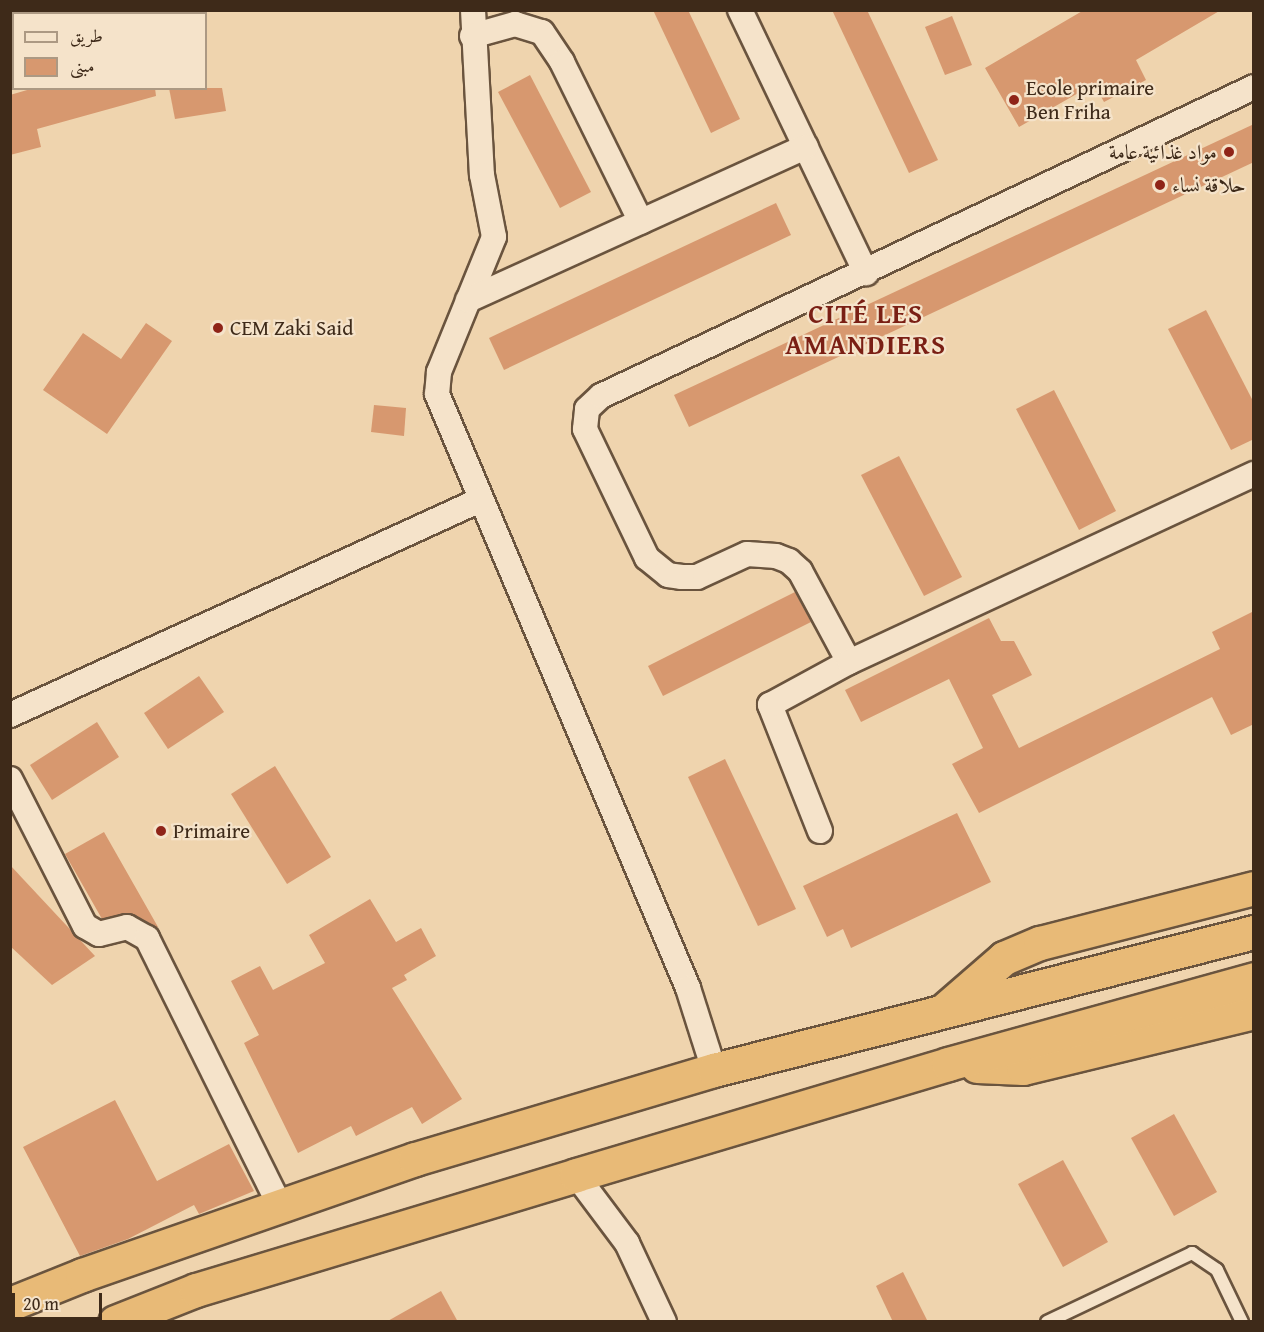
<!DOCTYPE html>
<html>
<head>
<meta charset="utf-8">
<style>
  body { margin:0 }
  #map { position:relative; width:1264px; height:1332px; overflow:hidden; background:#efd4ae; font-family:"Gentium Book Plus",Amiri,serif }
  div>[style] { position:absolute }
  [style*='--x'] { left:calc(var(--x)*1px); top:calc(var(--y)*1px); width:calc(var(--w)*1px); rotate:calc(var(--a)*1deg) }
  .building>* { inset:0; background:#d7986f }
  .roads { filter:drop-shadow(2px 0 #6a543e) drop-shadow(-2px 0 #6a543e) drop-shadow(0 2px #6a543e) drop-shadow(0 -2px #6a543e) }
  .service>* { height:12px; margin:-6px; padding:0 6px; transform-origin:6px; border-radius:6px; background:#f5e3ca }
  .minor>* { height:24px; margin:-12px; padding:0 12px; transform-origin:12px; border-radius:12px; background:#f5e3ca }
  .trunk>* { height:33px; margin:-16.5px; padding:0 16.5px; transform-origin:16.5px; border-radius:16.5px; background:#e8ba77 }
  .dots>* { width:16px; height:16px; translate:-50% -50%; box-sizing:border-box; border:3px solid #f5e3ca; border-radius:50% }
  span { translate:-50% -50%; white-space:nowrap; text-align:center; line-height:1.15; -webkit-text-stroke:4.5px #f5e3ca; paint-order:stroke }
  .poi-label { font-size:21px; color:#3e2a19 }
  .left { translate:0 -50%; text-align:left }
  .right { translate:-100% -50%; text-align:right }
  .district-label { font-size:27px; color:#7a1f14; font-weight:700; letter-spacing:1.5px }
  .frame { position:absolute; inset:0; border:12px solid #3e2a19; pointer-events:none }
  .legend { position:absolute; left:12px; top:12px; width:195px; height:78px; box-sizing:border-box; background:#f5e3ca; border:2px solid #ac9983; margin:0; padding:8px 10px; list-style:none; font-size:18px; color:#3e2a19 }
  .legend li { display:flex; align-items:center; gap:12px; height:30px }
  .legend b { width:30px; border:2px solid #ac9983 }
  .scale { position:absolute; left:12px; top:1293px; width:90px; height:27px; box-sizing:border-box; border:3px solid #3e2a19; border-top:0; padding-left:8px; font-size:18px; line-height:21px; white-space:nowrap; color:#3e2a19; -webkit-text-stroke:4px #f5e3ca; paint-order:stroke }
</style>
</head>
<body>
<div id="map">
  <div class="building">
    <i style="clip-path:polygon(653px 10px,688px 10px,740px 119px,711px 133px)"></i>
    <i style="clip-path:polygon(832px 10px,867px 10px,938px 160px,909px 173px)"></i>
    <i style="clip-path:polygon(1084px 10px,1221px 10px,1136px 60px,1146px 80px,1104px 102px,1094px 84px,1019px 127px,985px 68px)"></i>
    <i style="clip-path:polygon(952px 16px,972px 65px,945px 75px,925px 27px)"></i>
    <i style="clip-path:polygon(530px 75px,591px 192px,560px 208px,498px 92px)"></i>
    <i style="clip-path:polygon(34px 88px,155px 88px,156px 96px,37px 129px,41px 147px,10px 155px,10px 95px)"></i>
    <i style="clip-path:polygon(169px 88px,222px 88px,226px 111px,175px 119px)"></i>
    <i style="clip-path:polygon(1254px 124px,1254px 162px,689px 427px,674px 395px)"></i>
    <i style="clip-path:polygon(776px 203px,791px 235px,504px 370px,489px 338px)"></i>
    <i style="clip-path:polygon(1206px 310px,1254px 403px,1254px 439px,1231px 450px,1168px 329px)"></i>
    <i style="clip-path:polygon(146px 323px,172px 341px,107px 434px,43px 390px,83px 333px,121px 359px)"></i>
    <i style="clip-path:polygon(1054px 390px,1116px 511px,1079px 530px,1016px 409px)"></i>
    <i style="clip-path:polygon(374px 405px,406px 408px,404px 436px,371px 432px)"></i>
    <i style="clip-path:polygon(899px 456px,962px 577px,924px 596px,861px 475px)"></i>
    <i style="clip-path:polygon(795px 592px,811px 622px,663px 696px,648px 666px)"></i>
    <i style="clip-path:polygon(1254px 611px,1254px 724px,1231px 735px,1212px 697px,979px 813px,952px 764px,983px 748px,949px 679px,861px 722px,845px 690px,989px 618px,1001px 641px,1014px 641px,1032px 675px,992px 695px,1019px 748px,1220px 649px,1212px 632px)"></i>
    <i style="clip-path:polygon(199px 676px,224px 712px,168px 749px,144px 713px)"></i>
    <i style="clip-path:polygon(97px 722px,119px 757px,52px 800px,30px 765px)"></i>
    <i style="clip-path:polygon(725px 759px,796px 909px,758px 926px,688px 777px)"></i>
    <i style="clip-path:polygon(275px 766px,331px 857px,287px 884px,231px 794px)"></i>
    <i style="clip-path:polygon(957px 813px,991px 882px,851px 948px,843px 929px,827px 937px,803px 886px)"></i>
    <i style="clip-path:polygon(104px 832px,158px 927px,156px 928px,133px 914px,102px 919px,65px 854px)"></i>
    <i style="clip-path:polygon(10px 865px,95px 956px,52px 985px,10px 946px)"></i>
    <i style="clip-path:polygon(370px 899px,396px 942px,421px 928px,436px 956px,404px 975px,407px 980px,392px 988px,462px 1099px,422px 1124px,412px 1107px,356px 1136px,351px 1126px,298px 1153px,244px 1043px,259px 1035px,231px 981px,260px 966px,273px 990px,325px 963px,309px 935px)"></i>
    <i style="clip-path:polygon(115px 1100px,157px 1181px,229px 1144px,254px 1191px,199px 1214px,194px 1205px,128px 1239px,80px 1256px,23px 1147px)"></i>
    <i style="clip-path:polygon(1174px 1114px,1217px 1192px,1174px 1216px,1131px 1138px)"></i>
    <i style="clip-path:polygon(1063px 1160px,1108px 1242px,1063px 1267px,1018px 1184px)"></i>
    <i style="clip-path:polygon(903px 1272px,928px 1322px,893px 1322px,876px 1286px)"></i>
    <i style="clip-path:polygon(441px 1291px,458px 1322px,386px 1322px)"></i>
  </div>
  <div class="roads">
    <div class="service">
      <i style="--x:1047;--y:1322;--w:161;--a:-25.4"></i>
      <i style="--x:1192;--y:1253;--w:30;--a:34"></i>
      <i style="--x:1217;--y:1270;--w:58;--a:64.3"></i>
    </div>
    <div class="minor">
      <i style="--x:473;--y:10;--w:165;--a:86.9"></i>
      <i style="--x:482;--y:175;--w:63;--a:79"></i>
      <i style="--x:494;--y:237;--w:146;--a:112.2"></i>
      <i style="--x:439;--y:372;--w:22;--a:95"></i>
      <i style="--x:437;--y:394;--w:645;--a:67.09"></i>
      <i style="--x:688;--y:988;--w:86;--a:72.4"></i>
      <i style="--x:740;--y:10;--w:292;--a:64.4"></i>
      <i style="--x:472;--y:36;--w:45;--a:-15.6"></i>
      <i style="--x:515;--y:24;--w:28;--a:17"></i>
      <i style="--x:542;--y:32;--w:36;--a:56"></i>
      <i style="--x:562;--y:62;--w:178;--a:63.7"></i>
      <i style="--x:468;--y:300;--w:371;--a:-24.4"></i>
      <i style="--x:849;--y:662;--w:103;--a:-118.3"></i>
      <i style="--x:800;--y:571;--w:15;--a:-138"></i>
      <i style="--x:789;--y:561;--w:14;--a:-159"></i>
      <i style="--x:776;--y:556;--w:29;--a:-176"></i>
      <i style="--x:747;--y:554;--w:55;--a:155.3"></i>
      <i style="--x:697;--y:577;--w:15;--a:180"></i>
      <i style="--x:682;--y:577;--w:14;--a:-172"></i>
      <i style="--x:668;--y:575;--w:27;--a:-141"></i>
      <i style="--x:647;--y:558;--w:143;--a:-115.7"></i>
      <i style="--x:585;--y:429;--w:20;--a:-84"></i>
      <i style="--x:587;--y:409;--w:19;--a:-43"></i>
      <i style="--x:601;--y:396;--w:722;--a:-25.32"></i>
      <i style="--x:10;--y:715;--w:517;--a:-24.58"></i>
      <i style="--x:10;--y:779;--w:165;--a:63"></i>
      <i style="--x:85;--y:926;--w:16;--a:30"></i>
      <i style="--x:99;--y:934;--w:29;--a:-14"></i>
      <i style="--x:127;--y:927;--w:23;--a:29"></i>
      <i style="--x:147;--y:938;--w:299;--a:63.6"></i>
      <i style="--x:820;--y:831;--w:136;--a:-111.6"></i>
      <i style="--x:770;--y:705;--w:90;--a:-28.6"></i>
      <i style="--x:849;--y:662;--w:447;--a:-24.9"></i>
      <i style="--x:576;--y:1175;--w:85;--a:53.1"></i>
      <i style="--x:627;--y:1243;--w:87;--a:64.9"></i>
    </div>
    <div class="trunk">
      <i style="--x:943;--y:1011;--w:81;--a:-41"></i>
      <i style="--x:1004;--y:958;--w:39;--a:-23"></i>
      <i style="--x:1040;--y:943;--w:221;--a:-14.4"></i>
      <i style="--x:977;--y:1066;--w:46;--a:2.5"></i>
      <i style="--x:1023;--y:1068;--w:238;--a:-13.6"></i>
      <i style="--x:10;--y:1304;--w:78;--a:-21.9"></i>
      <i style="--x:82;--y:1275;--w:353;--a:-19.2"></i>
      <i style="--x:415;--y:1159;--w:312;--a:-16.6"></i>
      <i style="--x:714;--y:1070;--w:557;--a:-14.34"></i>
      <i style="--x:115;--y:1322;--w:87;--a:-21.6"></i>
      <i style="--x:196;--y:1290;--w:397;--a:-16.8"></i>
      <i style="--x:576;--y:1175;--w:388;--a:-16.6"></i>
      <i style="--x:948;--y:1064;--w:318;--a:-15.5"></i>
    </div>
  </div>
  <div class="dots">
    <i style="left:1014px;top:100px;background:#8f2418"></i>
    <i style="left:1229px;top:152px;background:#8f2418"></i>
    <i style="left:1160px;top:185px;background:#8f2418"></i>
    <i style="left:218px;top:328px;background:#8f2418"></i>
    <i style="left:161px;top:831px;background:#8f2418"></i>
  </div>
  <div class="poi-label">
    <span class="left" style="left:1026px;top:100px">Ecole primaire<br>Ben Friha</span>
    <span class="right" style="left:1217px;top:152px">مواد غذائية عامة</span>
    <span class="left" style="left:1172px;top:185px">حلاقة نساء</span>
    <span class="left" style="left:230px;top:328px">CEM Zaki Said</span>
    <span class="left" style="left:173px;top:831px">Primaire</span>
  </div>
  <div class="district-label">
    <span style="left:866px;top:329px">CITÉ LES<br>AMANDIERS</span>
  </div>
  <div class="frame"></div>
  <ul class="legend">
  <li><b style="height:8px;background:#f5e3ca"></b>طريق</li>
  <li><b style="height:16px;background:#d7986f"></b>مبنى</li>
  </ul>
  <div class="scale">20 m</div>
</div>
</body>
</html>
